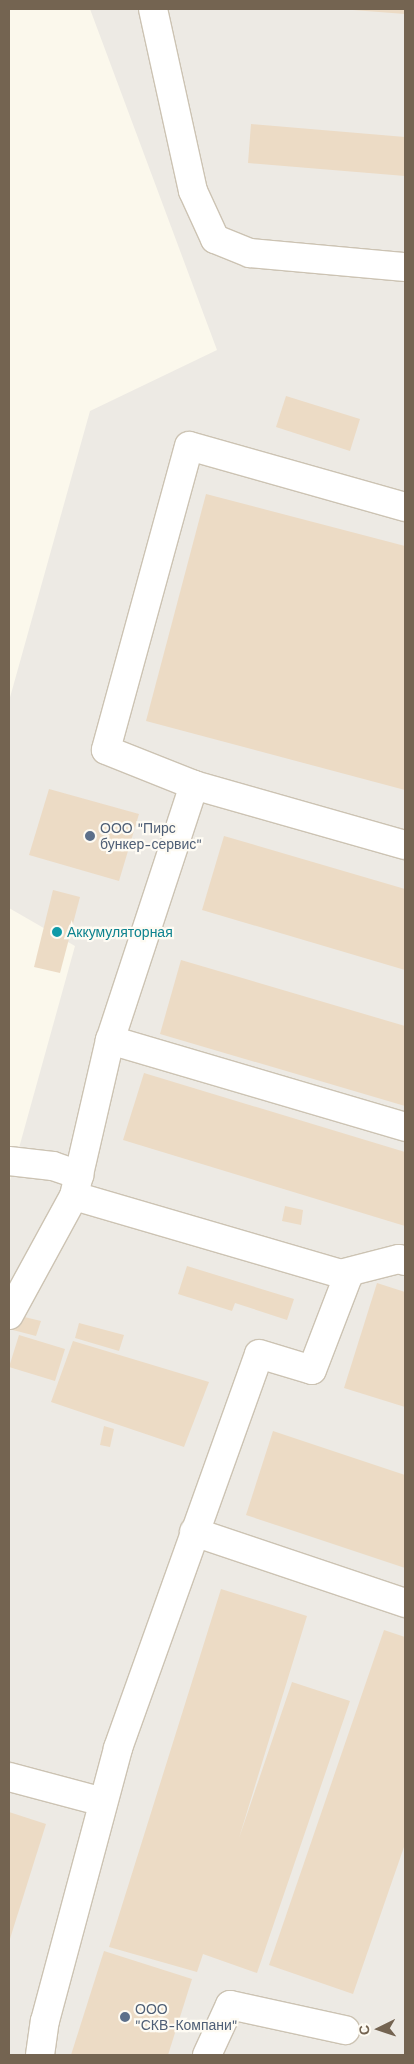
<!DOCTYPE html>
<html>
<head>
<meta charset="utf-8">
<style>
  body { margin:0 }
  #map { position:relative; width:414px; height:2064px; overflow:hidden; background:#fbf8ec; font-family:"Work Sans",sans-serif }
  div>[style] { position:absolute }
  [style*='--x'] { left:calc(var(--x)*1px); top:calc(var(--y)*1px); width:calc(var(--w)*1px); rotate:calc(var(--a)*1deg) }
  .industrial>* { inset:0; background:#edeae4 }
  .building>* { inset:0; background:#ecdbc5 }
  .roads { filter:drop-shadow(1px 0 #ccc3b3) drop-shadow(-1px 0 #ccc3b3) drop-shadow(0 1px #ccc3b3) drop-shadow(0 -1px #ccc3b3) }
  .minor>* { height:28px; margin:-14px; padding:0 14px; transform-origin:14px; border-radius:14px; background:#fff }
  .dots>* { width:14px; height:14px; translate:-50% -50%; box-sizing:border-box; border:2px solid #fefbf3; border-radius:50% }
  span { translate:-50% -50%; white-space:nowrap; text-align:center; line-height:1.15; -webkit-text-stroke:4.5px #fefbf3; paint-order:stroke }
  .service-label { font-size:14px; color:#4e5e75 }
  .left { translate:0 -50%; text-align:left }
  .culture-label { font-size:14px; color:#0d838f }
  .frame { position:absolute; inset:0; border:10px solid #746451; pointer-events:none }
  .north { position:absolute; left:354px; top:2004px; width:50px; height:50px; -webkit-text-stroke:4px #fefbf3; paint-order:stroke; rotate:266deg; font-size:14px; font-weight:700; line-height:20px; text-align:center; color:#746451 }
  .north::after { content:''; display:block; margin:auto; width:18px; height:22px; background:#746451; clip-path:polygon(50% 0,100% 100%,50% 72%,0 100%) }
</style>
</head>
<body>
<div id="map">
  <div class="industrial">
    <i style="clip-path:polygon(90px 9px,405px 9px,405px 2055px,9px 2055px,9px 1184px,75px 946px,9px 908px,9px 701px,90px 411px,217px 350px)"></i>
  </div>
  <div class="building">
    <i style="clip-path:polygon(353px 9px,405px 9px,405px 14px,353px 10px)"></i>
    <i style="clip-path:polygon(251px 124px,405px 137px,405px 176px,248px 163px)"></i>
    <i style="clip-path:polygon(286px 396px,360px 419px,350px 451px,276px 427px)"></i>
    <i style="clip-path:polygon(206px 494px,405px 546px,405px 790px,146px 721px)"></i>
    <i style="clip-path:polygon(49px 789px,139px 814px,119px 881px,29px 855px)"></i>
    <i style="clip-path:polygon(224px 836px,405px 889px,405px 970px,202px 910px)"></i>
    <i style="clip-path:polygon(53px 890px,80px 897px,60px 973px,34px 967px)"></i>
    <i style="clip-path:polygon(181px 960px,405px 1026px,405px 1106px,160px 1034px)"></i>
    <i style="clip-path:polygon(144px 1073px,405px 1152px,405px 1226px,123px 1140px)"></i>
    <i style="clip-path:polygon(285px 1206px,303px 1210px,301px 1225px,282px 1221px)"></i>
    <i style="clip-path:polygon(187px 1266px,294px 1299px,287px 1320px,235px 1303px,232px 1311px,178px 1294px)"></i>
    <i style="clip-path:polygon(377px 1283px,405px 1292px,405px 1407px,344px 1388px)"></i>
    <i style="clip-path:polygon(12px 1314px,41px 1321px,36px 1336px,9px 1329px)"></i>
    <i style="clip-path:polygon(79px 1323px,124px 1335px,119px 1351px,75px 1338px)"></i>
    <i style="clip-path:polygon(19px 1335px,65px 1349px,55px 1381px,9px 1367px)"></i>
    <i style="clip-path:polygon(73px 1341px,209px 1382px,184px 1447px,51px 1402px)"></i>
    <i style="clip-path:polygon(104px 1426px,114px 1429px,110px 1447px,100px 1445px)"></i>
    <i style="clip-path:polygon(273px 1431px,405px 1475px,405px 1568px,246px 1515px)"></i>
    <i style="clip-path:polygon(221px 1589px,307px 1616px,239px 1838px,292px 1682px,350px 1701px,257px 1973px,203px 1954px,197px 1972px,109px 1947px)"></i>
    <i style="clip-path:polygon(384px 1630px,405px 1637px,405px 1844px,353px 1994px,269px 1965px)"></i>
    <i style="clip-path:polygon(9px 1812px,46px 1824px,9px 1942px)"></i>
    <i style="clip-path:polygon(104px 1951px,192px 1979px,168px 2055px,71px 2055px)"></i>
  </div>
  <div class="roads">
    <div class="minor">
      <i style="--x:153;--y:9;--w:186;--a:77.6"></i>
      <i style="--x:193;--y:191;--w:53;--a:65.4"></i>
      <i style="--x:215;--y:239;--w:38;--a:22"></i>
      <i style="--x:250;--y:253;--w:156;--a:5.2"></i>
      <i style="--x:405;--y:507;--w:224;--a:-164.2"></i>
      <i style="--x:189;--y:446;--w:315;--a:105.3"></i>
      <i style="--x:106;--y:750;--w:95;--a:21.7"></i>
      <i style="--x:194;--y:785;--w:219;--a:15.9"></i>
      <i style="--x:194;--y:785;--w:268;--a:108.2"></i>
      <i style="--x:110;--y:1040;--w:308;--a:16.4"></i>
      <i style="--x:9;--y:1161;--w:44;--a:6.5"></i>
      <i style="--x:53;--y:1166;--w:28;--a:19"></i>
      <i style="--x:340;--y:1274;--w:61;--a:-14.3"></i>
      <i style="--x:399;--y:1259;--w:6;--a:18"></i>
      <i style="--x:9;--y:1315;--w:136;--a:-61.4"></i>
      <i style="--x:194;--y:1532;--w:223;--a:18.6"></i>
      <i style="--x:9;--y:1777;--w:97;--a:14.9"></i>
      <i style="--x:40;--y:2055;--w:34;--a:-82"></i>
      <i style="--x:45;--y:2021;--w:283;--a:-75"></i>
      <i style="--x:118;--y:1748;--w:418;--a:-70.3"></i>
      <i style="--x:259;--y:1354;--w:55;--a:16.8"></i>
      <i style="--x:312;--y:1370;--w:101;--a:-69"></i>
      <i style="--x:348;--y:1276;--w:285;--a:-163.7"></i>
      <i style="--x:74;--y:1196;--w:160;--a:-77"></i>
      <i style="--x:207;--y:2055;--w:55;--a:-65.3"></i>
      <i style="--x:230;--y:2005;--w:118;--a:12.3"></i>
    </div>
  </div>
  <div class="dots">
    <i style="left:90px;top:836px;background:#5c6f8a"></i>
    <i style="left:57px;top:932px;background:#0f9aa8"></i>
    <i style="left:125px;top:2017px;background:#5c6f8a"></i>
  </div>
  <div class="service-label">
    <span class="left" style="left:100px;top:836px">ООО "Пирс<br>бункер-сервис"</span>
    <span class="left" style="left:135px;top:2017px">ООО<br>"СКВ-Компани"</span>
  </div>
  <div class="culture-label">
    <span class="left" style="left:67px;top:932px">Аккумуляторная</span>
  </div>
  <div class="frame"></div>
  <div class="north">С</div>
</div>
</body>
</html>
